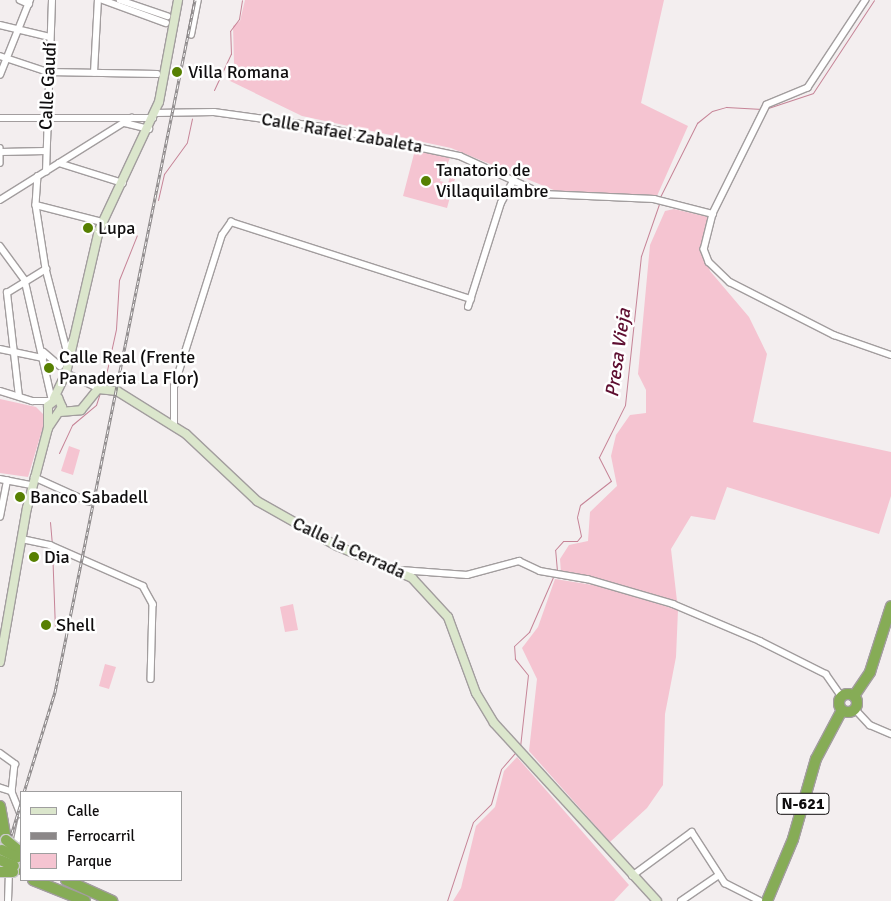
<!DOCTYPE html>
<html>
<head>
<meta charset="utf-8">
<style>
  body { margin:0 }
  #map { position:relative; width:891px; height:901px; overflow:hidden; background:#f3eeef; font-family:Signika,sans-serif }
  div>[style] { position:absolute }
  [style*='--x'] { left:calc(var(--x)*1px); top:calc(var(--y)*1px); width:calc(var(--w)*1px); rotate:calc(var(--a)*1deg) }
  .green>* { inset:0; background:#f5c4d1 }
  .stream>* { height:1px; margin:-0.5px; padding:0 0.5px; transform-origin:0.5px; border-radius:0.5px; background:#c68497 }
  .roads { filter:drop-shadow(1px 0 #a29d9e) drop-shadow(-1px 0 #a29d9e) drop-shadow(0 1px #a29d9e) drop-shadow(0 -1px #a29d9e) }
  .street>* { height:5.5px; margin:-2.75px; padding:0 2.75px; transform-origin:2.75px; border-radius:2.75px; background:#fff }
  .secondary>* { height:8px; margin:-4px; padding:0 4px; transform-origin:4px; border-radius:4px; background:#dbe6cc }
  .highway>* { height:10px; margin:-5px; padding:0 5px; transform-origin:5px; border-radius:5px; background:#86ac56 }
  .highway>.ring { margin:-5px; padding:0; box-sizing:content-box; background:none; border:10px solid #86ac56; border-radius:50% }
  .rail>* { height:3px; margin-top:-1.5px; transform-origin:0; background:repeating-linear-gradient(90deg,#fff 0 4px,#8b8788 0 8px); box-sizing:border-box; border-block:1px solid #8b8788 }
  .bridges { filter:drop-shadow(1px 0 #cacaca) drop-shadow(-1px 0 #cacaca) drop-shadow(0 1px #cacaca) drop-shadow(0 -1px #cacaca) }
  .highway-bridge>* { height:10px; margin:-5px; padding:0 5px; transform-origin:5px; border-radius:5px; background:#86ac56 }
  .dots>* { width:14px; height:14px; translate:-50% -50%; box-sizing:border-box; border:2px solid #fff; border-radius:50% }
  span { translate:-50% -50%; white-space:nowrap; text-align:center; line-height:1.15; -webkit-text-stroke:5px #fff; paint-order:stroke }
  .shield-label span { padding:1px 4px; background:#fff; border:1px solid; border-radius:4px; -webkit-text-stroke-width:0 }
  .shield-label { font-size:16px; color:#0f0d0e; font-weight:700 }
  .poi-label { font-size:18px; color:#0f0d0e }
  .left { translate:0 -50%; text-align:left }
  .street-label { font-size:18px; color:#0f0d0e }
  .water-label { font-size:19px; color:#5e0e30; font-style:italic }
  .legend { position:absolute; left:20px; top:791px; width:162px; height:90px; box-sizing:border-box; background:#fff; border:1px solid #9f9e9f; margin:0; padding:6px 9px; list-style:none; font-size:15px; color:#0f0d0e }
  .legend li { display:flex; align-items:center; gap:10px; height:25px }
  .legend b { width:25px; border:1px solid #9f9e9f }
</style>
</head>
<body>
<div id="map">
  <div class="green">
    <i style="clip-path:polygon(245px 0,664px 0,641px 103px,688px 126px,657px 196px,561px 193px,451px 148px,302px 116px,228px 80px,234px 63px,233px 26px,240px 21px)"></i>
    <i style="clip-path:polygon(415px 150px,450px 158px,440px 181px,448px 183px,450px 177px,455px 179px,447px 208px,403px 196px)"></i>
    <i style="clip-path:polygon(674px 209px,708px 217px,701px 245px,710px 271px,749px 317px,767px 354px,753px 422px,891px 452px,891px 496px,879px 534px,727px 487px,715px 520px,691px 516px,671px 549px,677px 601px,561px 573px,560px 559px,569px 545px,588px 541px,590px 512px,617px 486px,611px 456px,616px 435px,630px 415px,646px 413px,646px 390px,638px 374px,650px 245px,665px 211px)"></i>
    <i style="clip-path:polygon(0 399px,36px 407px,46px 417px,28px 477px,0 473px)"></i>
    <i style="clip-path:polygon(69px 446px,80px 450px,73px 475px,61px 471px)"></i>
    <i style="clip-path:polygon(555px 579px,599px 586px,678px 610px,676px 657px,665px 714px,663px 785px,647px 808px,610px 842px,529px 751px,537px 679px,522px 648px,538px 627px)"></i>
    <i style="clip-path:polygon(293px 604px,298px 630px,285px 632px,280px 607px)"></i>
    <i style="clip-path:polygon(105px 664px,116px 667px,109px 689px,99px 686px)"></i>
    <i style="clip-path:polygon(517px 757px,629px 885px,614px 901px,453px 901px,461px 888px,476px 826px,495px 807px,504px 771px)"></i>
  </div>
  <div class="stream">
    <i style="--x:214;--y:90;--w:40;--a:-65"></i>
    <i style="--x:231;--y:54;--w:23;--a:-92"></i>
    <i style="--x:230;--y:31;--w:15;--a:-53"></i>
    <i style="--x:239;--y:19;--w:19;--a:-81"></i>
    <i style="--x:768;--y:108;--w:47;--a:-18.4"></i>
    <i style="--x:813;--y:93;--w:111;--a:-56.7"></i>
    <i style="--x:660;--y:197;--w:83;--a:-63.4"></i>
    <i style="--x:697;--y:123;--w:19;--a:-39"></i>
    <i style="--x:712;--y:111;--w:15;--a:-16"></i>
    <i style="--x:726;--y:107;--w:36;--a:3"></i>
    <i style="--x:158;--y:200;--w:27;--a:-77"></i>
    <i style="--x:164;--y:174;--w:39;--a:-54"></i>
    <i style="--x:187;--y:142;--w:24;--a:-78"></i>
    <i style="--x:104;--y:384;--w:56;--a:-77.7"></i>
    <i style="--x:116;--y:329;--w:49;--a:-86.5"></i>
    <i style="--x:119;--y:280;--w:48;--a:-68.2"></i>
    <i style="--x:59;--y:453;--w:31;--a:-65"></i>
    <i style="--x:72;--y:425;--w:31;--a:-40"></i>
    <i style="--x:96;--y:405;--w:13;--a:-72"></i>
    <i style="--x:50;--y:522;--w:21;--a:85"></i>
    <i style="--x:52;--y:547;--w:81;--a:87.9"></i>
    <i style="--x:557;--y:571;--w:21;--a:-95"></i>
    <i style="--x:555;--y:550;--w:12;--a:-48"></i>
    <i style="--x:563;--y:541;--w:14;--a:0"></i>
    <i style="--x:577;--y:541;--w:6;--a:-51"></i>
    <i style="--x:581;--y:536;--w:19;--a:-102"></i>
    <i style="--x:577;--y:517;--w:12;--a:-76"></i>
    <i style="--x:580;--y:505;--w:39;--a:-38"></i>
    <i style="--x:611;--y:481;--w:27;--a:-117"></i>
    <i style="--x:599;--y:457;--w:58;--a:-63.4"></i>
    <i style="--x:625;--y:405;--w:150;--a:-83.9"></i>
    <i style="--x:641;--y:256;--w:55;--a:-70.9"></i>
    <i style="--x:520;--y:747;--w:72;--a:-83.7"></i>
    <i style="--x:528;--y:675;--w:21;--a:-129"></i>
    <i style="--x:515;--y:659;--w:13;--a:-94"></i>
    <i style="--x:514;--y:646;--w:21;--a:-43"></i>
    <i style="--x:529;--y:632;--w:60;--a:-66.4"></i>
    <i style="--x:447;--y:901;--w:83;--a:-71.8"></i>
    <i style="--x:473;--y:822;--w:25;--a:-45"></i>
    <i style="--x:491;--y:804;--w:36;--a:-74"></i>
    <i style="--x:501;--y:769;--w:23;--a:-49"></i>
  </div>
  <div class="roads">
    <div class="street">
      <i style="--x:20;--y:0;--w:10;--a:24"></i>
      <i style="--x:103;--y:0;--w:67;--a:20.1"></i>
      <i style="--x:120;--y:0;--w:50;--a:18.8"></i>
      <i style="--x:866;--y:0;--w:105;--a:123.4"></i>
      <i style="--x:808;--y:88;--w:44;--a:157.5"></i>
      <i style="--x:767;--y:105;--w:122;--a:116.4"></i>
      <i style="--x:713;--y:214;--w:36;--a:104"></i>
      <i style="--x:704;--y:249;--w:14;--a:69"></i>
      <i style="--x:709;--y:262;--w:29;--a:44"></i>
      <i style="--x:730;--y:282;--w:117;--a:27"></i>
      <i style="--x:834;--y:335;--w:60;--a:19.3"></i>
      <i style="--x:0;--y:25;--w:51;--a:13.5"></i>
      <i style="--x:191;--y:35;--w:36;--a:-79"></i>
      <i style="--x:0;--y:56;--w:51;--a:18.4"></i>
      <i style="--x:48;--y:72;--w:109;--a:1.1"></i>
      <i style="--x:94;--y:73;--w:73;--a:-86.9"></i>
      <i style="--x:0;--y:75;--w:81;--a:-68.2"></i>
      <i style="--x:155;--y:113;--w:59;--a:-1"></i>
      <i style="--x:214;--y:112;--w:109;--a:7.9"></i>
      <i style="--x:322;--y:127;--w:141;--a:11.9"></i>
      <i style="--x:460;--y:156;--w:91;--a:24.6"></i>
      <i style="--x:543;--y:194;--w:111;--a:2.6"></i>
      <i style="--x:654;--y:199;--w:61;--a:14.3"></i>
      <i style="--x:0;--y:118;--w:153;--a:0"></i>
      <i style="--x:125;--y:123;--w:25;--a:14"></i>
      <i style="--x:0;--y:148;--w:15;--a:90"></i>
      <i style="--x:1;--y:152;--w:44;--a:-1.3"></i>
      <i style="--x:59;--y:163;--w:67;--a:17.4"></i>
      <i style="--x:46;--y:172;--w:172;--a:-88"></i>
      <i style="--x:38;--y:176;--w:29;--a:94"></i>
      <i style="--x:36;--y:205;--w:65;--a:81.1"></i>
      <i style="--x:46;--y:269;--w:92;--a:75.5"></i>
      <i style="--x:0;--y:200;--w:155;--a:-32"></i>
      <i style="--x:36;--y:205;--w:68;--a:14.4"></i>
      <i style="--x:0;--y:246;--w:42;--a:53.7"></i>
      <i style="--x:25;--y:280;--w:122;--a:77.2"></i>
      <i style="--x:468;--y:307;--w:109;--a:-72.4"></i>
      <i style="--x:501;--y:203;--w:26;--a:-61"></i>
      <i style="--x:0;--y:349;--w:44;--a:11.8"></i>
      <i style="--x:44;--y:352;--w:21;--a:41"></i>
      <i style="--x:60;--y:366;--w:32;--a:-64"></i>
      <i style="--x:66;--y:373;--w:38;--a:25"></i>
      <i style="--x:0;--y:391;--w:34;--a:17"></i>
      <i style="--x:32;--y:401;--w:19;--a:0"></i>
      <i style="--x:19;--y:397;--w:105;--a:-96.6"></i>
      <i style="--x:7;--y:293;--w:46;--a:-31.6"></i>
      <i style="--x:174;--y:427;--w:40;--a:-90"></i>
      <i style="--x:174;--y:387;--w:159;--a:-72.5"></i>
      <i style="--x:222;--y:235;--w:16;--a:-55"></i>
      <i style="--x:231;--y:222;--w:252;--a:17.8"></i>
      <i style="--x:34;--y:477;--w:60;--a:24.4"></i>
      <i style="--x:0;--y:479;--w:33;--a:11"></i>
      <i style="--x:0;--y:517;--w:37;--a:-79"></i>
      <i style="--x:22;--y:539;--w:29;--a:12"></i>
      <i style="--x:50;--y:545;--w:102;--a:23.8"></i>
      <i style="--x:143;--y:586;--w:21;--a:61"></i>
      <i style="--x:153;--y:604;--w:75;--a:91.5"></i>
      <i style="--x:401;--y:570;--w:66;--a:4.3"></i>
      <i style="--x:467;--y:575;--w:54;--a:-15.1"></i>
      <i style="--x:519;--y:561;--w:23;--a:25"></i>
      <i style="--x:540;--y:571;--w:48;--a:9.7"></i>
      <i style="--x:587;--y:579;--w:90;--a:16.2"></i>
      <i style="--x:673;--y:604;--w:95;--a:23"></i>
      <i style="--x:760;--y:641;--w:74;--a:26.6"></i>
      <i style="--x:826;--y:674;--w:28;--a:55"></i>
      <i style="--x:855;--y:709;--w:22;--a:47"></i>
      <i style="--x:870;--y:725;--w:23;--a:23"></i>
      <i style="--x:0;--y:753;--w:19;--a:36"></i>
      <i style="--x:15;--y:764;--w:28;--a:96"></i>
      <i style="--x:12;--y:792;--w:13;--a:-162"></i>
      <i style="--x:12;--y:792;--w:24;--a:68"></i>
      <i style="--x:15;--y:850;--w:29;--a:-78"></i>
      <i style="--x:632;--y:876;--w:74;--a:-36.3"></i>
      <i style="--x:692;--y:832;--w:61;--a:57.1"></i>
      <i style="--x:725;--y:883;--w:39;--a:27"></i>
      <i style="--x:8;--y:901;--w:30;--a:-88"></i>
      <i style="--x:681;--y:901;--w:46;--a:-34.4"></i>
    </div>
    <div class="secondary">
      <i style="--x:54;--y:398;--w:28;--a:-64"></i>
      <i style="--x:66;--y:373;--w:147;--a:-77"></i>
      <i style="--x:99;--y:230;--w:141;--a:-64.9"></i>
      <i style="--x:159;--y:102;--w:104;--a:-79.4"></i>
      <i style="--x:60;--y:412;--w:21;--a:-5"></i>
      <i style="--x:81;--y:410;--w:27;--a:-51"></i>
      <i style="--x:98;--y:389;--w:19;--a:6"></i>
      <i style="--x:117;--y:391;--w:81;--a:31.9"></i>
      <i style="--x:186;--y:434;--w:98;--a:43.3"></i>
      <i style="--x:257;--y:501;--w:92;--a:29.4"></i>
      <i style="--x:337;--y:546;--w:82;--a:23.1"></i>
      <i style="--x:412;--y:578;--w:53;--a:47.3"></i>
      <i style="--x:448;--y:617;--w:81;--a:69.8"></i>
      <i style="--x:476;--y:693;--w:35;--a:59"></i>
      <i style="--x:494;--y:723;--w:241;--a:47.5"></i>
      <i style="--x:0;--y:662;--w:156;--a:-80.1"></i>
      <i style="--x:27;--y:508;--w:83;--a:-75.3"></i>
      <i style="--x:48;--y:428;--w:22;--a:-90"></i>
      <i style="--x:48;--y:406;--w:13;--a:-39"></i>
      <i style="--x:58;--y:398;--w:10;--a:66"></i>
      <i style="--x:62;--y:407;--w:25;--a:124"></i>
    </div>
    <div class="highway">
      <i class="ring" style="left:839px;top:694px;width:8px;height:8px"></i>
      <i style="--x:854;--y:696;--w:29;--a:-56"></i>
      <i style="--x:870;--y:672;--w:69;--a:-72.3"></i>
      <i style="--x:0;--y:806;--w:35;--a:80"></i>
      <i style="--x:14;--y:866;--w:8;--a:23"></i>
      <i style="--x:33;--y:880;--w:56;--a:22"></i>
      <i style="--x:66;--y:880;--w:51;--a:24.5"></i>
      <i style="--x:767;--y:901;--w:67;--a:-67.2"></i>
      <i style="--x:793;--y:839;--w:83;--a:-74"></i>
      <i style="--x:816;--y:759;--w:55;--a:-62"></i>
    </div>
  </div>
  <div class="rail">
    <i style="--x:24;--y:792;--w:105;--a:-72.8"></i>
    <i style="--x:55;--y:692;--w:706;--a:-78.56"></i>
    <i style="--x:0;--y:872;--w:72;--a:-73.1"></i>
  </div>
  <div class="bridges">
    <div class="highway-bridge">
      <i style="--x:6;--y:840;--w:17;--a:40"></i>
      <i style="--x:2;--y:850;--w:17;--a:25"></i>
      <i style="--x:0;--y:860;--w:15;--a:23"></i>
      <i style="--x:0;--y:872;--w:13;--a:0"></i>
    </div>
  </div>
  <div class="dots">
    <i style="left:177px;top:72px;background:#578002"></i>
    <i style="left:426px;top:181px;background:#578002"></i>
    <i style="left:88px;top:228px;background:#578002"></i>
    <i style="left:49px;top:368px;background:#578002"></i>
    <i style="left:20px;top:497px;background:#578002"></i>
    <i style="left:34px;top:557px;background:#578002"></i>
    <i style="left:46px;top:625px;background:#578002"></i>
  </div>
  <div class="shield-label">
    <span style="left:803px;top:804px">N-621</span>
  </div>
  <div class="poi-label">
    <span class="left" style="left:188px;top:72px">Villa Romana</span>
    <span class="left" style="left:436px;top:181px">Tanatorio de<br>Villaquilambre</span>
    <span class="left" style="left:98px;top:228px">Lupa</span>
    <span class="left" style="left:59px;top:368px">Calle Real (Frente<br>Panaderia La Flor)</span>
    <span class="left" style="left:30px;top:497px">Banco Sabadell</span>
    <span class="left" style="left:44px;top:557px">Dia</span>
    <span class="left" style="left:56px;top:625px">Shell</span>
  </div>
  <div class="street-label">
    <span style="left:48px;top:86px;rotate:-87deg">Calle Gaudí</span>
    <span style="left:342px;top:133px;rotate:10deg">Calle Rafael Zabaleta</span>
    <span style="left:349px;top:548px;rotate:25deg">Calle la Cerrada</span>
  </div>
  <div class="water-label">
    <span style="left:619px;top:353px;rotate:-82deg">Presa Vieja</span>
  </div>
  <ul class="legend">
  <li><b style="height:6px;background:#dbe6cc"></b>Calle</li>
  <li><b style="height:6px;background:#8b8788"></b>Ferrocarril</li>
  <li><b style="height:14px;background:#f5c4d1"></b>Parque</li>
  </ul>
</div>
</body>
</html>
